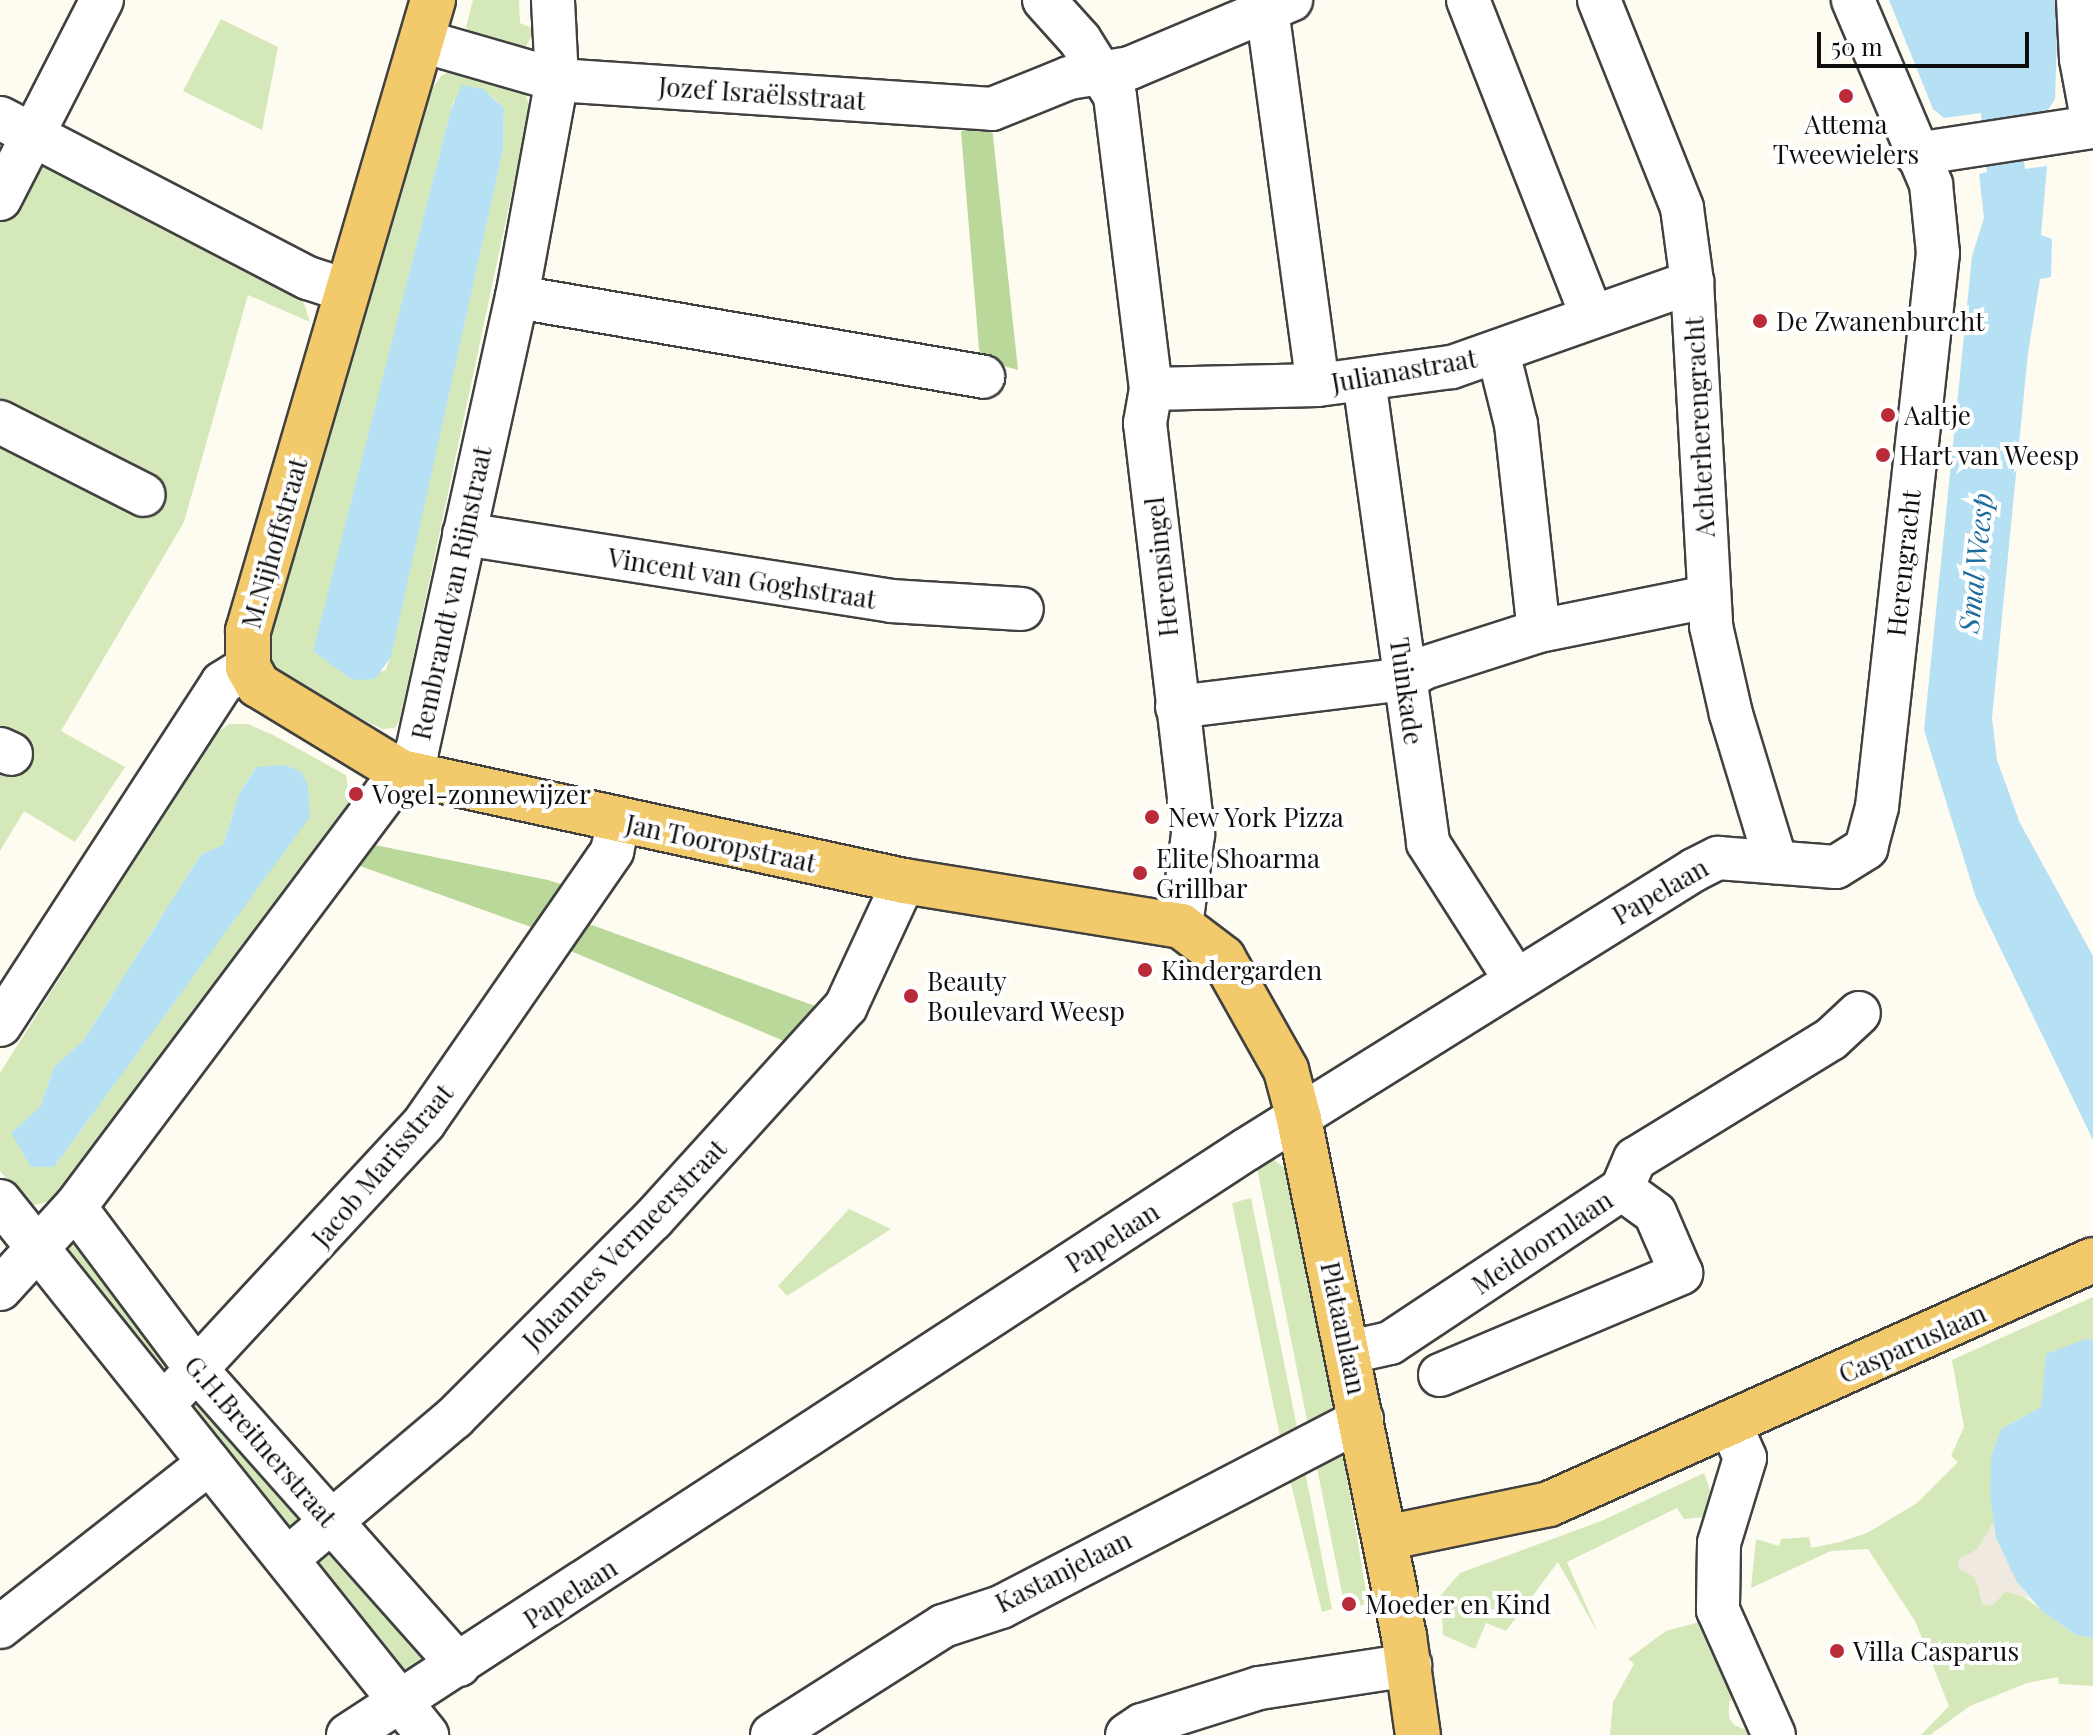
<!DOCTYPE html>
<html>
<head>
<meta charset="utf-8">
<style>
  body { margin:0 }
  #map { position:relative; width:2093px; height:1735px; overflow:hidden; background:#fefbf0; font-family:"Playfair Display",serif }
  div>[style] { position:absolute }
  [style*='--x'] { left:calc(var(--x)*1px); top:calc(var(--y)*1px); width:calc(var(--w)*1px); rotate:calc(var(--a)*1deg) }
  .green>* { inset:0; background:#d5e8ba }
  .forest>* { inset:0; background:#bad89a }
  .plaza>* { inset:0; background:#efe9df }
  .water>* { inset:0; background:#b6e1f4 }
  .roads { filter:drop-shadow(2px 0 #414141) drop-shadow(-2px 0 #414141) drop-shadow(0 2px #414141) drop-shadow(0 -2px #414141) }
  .minor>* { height:42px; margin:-21px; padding:0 21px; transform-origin:21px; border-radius:21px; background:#fff }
  .major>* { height:44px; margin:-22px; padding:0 22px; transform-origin:22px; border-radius:22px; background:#f3ca6b }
  .dots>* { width:22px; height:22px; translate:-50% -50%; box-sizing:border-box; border:4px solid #fff; border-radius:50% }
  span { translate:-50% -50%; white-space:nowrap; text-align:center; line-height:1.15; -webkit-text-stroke:8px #fff; paint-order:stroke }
  .street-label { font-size:26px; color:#0e0e0e }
  .poi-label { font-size:26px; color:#0e0e0e }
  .left { translate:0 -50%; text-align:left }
  .water-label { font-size:28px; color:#1b6c9c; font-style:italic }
  .scale { position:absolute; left:1817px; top:32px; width:212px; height:36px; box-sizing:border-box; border:4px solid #0e0e0e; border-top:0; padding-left:10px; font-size:24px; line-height:28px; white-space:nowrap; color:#0e0e0e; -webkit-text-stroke:6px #fff; paint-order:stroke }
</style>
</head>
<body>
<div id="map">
  <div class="green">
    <i style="clip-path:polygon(473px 0,519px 0,520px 23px,534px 29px,523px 54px,471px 37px,466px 27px)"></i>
    <i style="clip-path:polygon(221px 19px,278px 47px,262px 130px,183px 91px)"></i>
    <i style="clip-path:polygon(evenodd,461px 68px,522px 86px,530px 107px,400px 719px,395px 728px,382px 729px,289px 682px,262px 661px,290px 539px,431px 90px,442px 75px,461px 68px,493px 97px,504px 108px,503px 150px,390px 657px,386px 670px,352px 680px,314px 651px,451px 109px,454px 100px,493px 97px)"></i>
    <i style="clip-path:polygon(0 145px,302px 297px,310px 322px,248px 295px,184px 522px,61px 731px,125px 767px,75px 842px,24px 811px,0 851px)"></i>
    <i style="clip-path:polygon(evenodd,229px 724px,248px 724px,273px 735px,346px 775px,352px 825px,55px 1200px,30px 1206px,0 1171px,0 1073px,211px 738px,229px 724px,256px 767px,308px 785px,309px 817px,54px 1167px,12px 1133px,40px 1107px,54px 1067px,83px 1041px,201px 854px,223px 845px,239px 794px,256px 767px)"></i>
    <i style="clip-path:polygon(1266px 1154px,1292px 1173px,1336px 1409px,1322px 1425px,1308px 1425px,1256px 1163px)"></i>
    <i style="clip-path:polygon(1251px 1198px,1299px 1437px,1282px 1446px,1232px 1203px)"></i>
    <i style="clip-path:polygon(849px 1209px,891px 1229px,787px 1296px,778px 1286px)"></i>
    <i style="clip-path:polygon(71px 1229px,180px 1358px,157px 1379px,66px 1256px)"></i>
    <i style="clip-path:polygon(2093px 1297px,2093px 1340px,2086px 1339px,2041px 1407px,2001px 1429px,1991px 1457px,1994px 1522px,1977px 1550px,1959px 1559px,1975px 1578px,1984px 1605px,1992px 1605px,2005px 1592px,2017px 1592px,2076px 1635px,2093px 1638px,2093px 1686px,2059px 1684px,2058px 1677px,2027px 1683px,1970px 1706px,1930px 1735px,1921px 1735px,1949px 1706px,1915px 1621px,1868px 1549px,1831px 1551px,1751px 1588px,1756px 1539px,1779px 1546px,1781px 1539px,1809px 1537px,1811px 1548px,1840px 1542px,1867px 1533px,1917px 1503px,1958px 1462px,1951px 1456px,1964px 1427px,1952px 1360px)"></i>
    <i style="clip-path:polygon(195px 1391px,311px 1518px,287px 1539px,178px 1406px)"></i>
    <i style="clip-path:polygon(1324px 1448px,1343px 1453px,1368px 1604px,1345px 1608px,1315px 1458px)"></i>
    <i style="clip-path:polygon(1304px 1466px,1332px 1609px,1322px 1612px,1287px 1467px)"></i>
    <i style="clip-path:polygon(1704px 1473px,1713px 1498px,1705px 1517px,1684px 1519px,1677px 1508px,1567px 1562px,1598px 1633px,1558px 1562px,1506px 1631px,1486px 1623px,1475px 1649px,1443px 1635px,1441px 1595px,1460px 1573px,1601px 1521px)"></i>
    <i style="clip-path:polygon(327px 1539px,430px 1660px,404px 1675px,305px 1560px)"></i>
    <i style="clip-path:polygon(1707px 1620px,1739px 1693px,1729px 1702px,1729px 1718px,1734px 1725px,1759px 1735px,1610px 1735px,1613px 1702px,1634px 1664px,1628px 1659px,1666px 1631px)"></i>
  </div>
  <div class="forest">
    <i style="clip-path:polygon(992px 127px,1018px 370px,983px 360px,979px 349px,961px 131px)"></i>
    <i style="clip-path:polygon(360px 842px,548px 880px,564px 885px,534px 928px,346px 861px)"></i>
    <i style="clip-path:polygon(578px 920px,818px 1007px,791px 1044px,559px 946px)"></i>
  </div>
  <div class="plaza">
    <i style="clip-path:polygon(1994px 1522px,2017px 1582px,2030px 1598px,2005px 1592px,1992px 1606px,1983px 1605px,1975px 1578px,1958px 1568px,1959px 1559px,1977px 1550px)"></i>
  </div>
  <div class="water">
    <i style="clip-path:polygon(1889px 0,2058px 0,2055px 99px,2048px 110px,2018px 115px,2025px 169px,2047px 166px,2041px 235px,2052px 239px,2051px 277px,2040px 279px,2028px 353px,1992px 718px,1997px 760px,2020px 823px,2093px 956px,2093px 1140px,1976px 898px,1924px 730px,1972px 256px,1984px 218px,1979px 174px,1987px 172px,1981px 113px,1944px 118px,1933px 109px)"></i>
    <i style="clip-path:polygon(462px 85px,483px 89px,504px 108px,503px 150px,391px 657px,375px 679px,352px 680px,313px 651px,451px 109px)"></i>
    <i style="clip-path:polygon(285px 765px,301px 772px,308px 785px,310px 817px,54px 1167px,31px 1167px,11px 1133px,40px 1107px,54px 1067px,83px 1041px,201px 854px,223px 845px,239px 794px,256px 767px)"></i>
    <i style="clip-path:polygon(2086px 1339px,2093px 1340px,2093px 1638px,2076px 1635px,2042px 1611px,2017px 1582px,1996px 1538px,1990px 1496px,1991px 1457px,2001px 1429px,2041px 1407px,2046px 1354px)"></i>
  </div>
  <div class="roads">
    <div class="minor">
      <i style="--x:1044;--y:0;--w:54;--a:48"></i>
      <i style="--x:1080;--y:40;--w:66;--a:58"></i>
      <i style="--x:1115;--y:96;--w:295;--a:83"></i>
      <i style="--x:1151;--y:389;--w:35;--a:100"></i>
      <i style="--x:1145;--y:423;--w:414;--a:83.3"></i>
      <i style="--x:1193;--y:834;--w:93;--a:97.4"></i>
      <i style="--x:1468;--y:0;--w:340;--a:68.6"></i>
      <i style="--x:1599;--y:0;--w:224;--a:68.2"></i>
      <i style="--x:1682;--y:208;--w:75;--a:82.3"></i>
      <i style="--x:1692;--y:282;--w:345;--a:86.8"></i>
      <i style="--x:1711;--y:626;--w:90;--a:77.2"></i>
      <i style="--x:1731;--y:714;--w:155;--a:73.1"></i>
      <i style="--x:2078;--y:0;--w:59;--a:87.1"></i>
      <i style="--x:2081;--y:59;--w:66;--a:79.5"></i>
      <i style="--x:1267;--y:9;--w:379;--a:82.3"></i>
      <i style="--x:422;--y:41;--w:141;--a:16.1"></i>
      <i style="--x:557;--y:80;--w:436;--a:3.8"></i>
      <i style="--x:992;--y:109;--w:83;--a:-21.9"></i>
      <i style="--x:1069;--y:78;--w:62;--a:-9.3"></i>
      <i style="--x:1130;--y:68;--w:175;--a:-22.9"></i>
      <i style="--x:0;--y:118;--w:347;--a:27.5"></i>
      <i style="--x:308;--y:278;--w:42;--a:18"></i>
      <i style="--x:1916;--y:154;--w:179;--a:-8.7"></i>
      <i style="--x:0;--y:199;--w:224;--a:-62.9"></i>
      <i style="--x:517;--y:297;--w:473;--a:9.7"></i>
      <i style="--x:1498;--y:352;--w:74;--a:76"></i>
      <i style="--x:1516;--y:424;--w:208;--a:83.7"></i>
      <i style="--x:1364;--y:380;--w:467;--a:82.1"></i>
      <i style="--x:1428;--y:843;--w:161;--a:57.4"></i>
      <i style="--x:1151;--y:389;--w:167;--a:-1.4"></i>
      <i style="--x:1318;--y:385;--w:135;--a:-7.7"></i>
      <i style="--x:1452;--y:367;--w:255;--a:-19.5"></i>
      <i style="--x:0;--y:422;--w:161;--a:26.9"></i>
      <i style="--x:464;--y:534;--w:432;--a:8.9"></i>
      <i style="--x:891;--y:601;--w:131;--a:3.5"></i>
      <i style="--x:1177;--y:707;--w:230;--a:-7"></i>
      <i style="--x:1405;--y:679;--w:22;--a:-30"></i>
      <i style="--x:1424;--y:668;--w:121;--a:-17.8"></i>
      <i style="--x:1539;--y:631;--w:172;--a:-11.4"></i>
      <i style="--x:0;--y:749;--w:12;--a:24"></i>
      <i style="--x:0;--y:1025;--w:408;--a:-57"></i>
      <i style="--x:222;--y:683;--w:31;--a:-32"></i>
      <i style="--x:1622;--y:1189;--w:33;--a:-67"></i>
      <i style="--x:1635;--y:1159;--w:230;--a:-31.5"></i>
      <i style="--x:1831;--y:1039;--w:38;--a:-43"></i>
      <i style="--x:0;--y:1201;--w:684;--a:51.35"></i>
      <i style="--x:75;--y:1207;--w:202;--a:53.2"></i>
      <i style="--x:196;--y:1369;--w:396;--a:48.4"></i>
      <i style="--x:0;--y:1289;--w:111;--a:-47.6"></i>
      <i style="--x:75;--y:1207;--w:570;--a:-53.13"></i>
      <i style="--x:417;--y:751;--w:465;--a:-77.6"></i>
      <i style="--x:517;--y:297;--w:221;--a:-79.6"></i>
      <i style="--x:557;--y:80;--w:80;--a:-92.9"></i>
      <i style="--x:1350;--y:1352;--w:41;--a:-12.7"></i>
      <i style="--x:1390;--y:1343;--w:278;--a:-33.6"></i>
      <i style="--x:1440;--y:1375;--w:262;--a:-22.9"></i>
      <i style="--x:1681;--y:1273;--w:65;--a:-113.4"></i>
      <i style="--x:1655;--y:1213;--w:41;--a:-144"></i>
      <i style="--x:164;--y:1404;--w:383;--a:-47.2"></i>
      <i style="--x:424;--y:1123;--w:331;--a:-55.3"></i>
      <i style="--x:612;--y:851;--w:31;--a:-77"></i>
      <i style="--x:1730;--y:1424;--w:37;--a:66"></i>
      <i style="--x:1745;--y:1458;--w:89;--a:107"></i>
      <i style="--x:1719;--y:1543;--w:67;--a:90.9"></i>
      <i style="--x:1718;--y:1610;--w:137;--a:65.9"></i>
      <i style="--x:287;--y:1559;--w:219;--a:-40.2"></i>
      <i style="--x:454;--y:1418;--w:281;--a:-45"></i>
      <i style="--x:653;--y:1219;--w:287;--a:-47.8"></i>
      <i style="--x:846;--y:1006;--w:138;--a:-65.1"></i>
      <i style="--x:0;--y:1627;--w:266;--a:-38.1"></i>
      <i style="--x:348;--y:1735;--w:1073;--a:-33.1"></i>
      <i style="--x:1247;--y:1149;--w:527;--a:-31.97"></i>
      <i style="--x:1694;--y:870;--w:27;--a:-27"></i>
      <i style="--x:1718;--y:858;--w:118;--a:4.4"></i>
      <i style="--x:1836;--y:867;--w:36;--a:-32"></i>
      <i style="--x:1866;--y:848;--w:42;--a:-75"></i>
      <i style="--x:1877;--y:807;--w:557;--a:-83.72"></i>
      <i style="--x:1938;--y:253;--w:69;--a:-95.8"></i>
      <i style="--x:1931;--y:184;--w:200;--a:-113"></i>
      <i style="--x:772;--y:1735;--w:203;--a:-32.5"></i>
      <i style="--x:943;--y:1626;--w:61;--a:-18.1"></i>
      <i style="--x:1001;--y:1607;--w:407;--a:-27.5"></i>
      <i style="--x:1127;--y:1735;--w:18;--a:-34"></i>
      <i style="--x:1142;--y:1725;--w:123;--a:-17.5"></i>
      <i style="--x:1259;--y:1688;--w:153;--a:-8.7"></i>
    </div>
    <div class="major">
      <i style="--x:433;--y:0;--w:658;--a:106.34"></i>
      <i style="--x:248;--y:631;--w:36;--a:90"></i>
      <i style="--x:248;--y:667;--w:21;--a:61"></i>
      <i style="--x:258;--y:685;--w:167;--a:31.3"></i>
      <i style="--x:401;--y:772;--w:515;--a:12.23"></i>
      <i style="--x:904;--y:881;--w:281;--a:9.2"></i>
      <i style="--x:1181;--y:926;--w:53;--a:37.3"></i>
      <i style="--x:1223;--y:958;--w:129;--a:60.6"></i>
      <i style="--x:1286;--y:1070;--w:51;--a:75.1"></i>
      <i style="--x:1299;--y:1119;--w:528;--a:78.52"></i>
      <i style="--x:1404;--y:1636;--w:100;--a:82"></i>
      <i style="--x:1385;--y:1538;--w:167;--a:-11.7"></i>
      <i style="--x:1549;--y:1504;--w:596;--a:-24.16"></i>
    </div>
  </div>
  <div class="dots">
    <i style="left:1846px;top:96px;background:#ba2b3a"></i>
    <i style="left:1760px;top:321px;background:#ba2b3a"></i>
    <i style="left:1888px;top:415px;background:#ba2b3a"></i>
    <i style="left:1883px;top:455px;background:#ba2b3a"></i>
    <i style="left:356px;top:794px;background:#ba2b3a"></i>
    <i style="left:1152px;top:817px;background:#ba2b3a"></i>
    <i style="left:1140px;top:873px;background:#ba2b3a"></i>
    <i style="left:1145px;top:970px;background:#ba2b3a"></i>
    <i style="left:911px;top:996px;background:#ba2b3a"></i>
    <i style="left:1349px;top:1604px;background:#ba2b3a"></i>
    <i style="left:1837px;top:1651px;background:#ba2b3a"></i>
  </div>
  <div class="street-label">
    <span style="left:762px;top:93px;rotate:4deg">Jozef Israëlsstraat</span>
    <span style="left:1404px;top:370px;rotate:-10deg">Julianastraat</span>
    <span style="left:1699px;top:427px;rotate:-93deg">Achterherengracht</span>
    <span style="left:274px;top:543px;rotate:-74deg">M.Nijhoffstraat</span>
    <span style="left:1903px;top:563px;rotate:-84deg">Herengracht</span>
    <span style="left:1161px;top:567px;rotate:-96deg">Herensingel</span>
    <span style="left:742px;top:578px;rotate:9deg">Vincent van Goghstraat</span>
    <span style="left:451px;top:593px;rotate:-78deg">Rembrandt van Rijnstraat</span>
    <span style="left:1407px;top:691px;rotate:82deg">Tuinkade</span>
    <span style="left:721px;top:843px;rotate:12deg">Jan Tooropstraat</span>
    <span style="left:1660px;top:891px;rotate:-30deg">Papelaan</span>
    <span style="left:382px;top:1165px;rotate:-50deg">Jacob Marisstraat</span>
    <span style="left:1112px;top:1237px;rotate:-33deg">Papelaan</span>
    <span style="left:1542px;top:1242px;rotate:-34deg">Meidoornlaan</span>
    <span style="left:624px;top:1244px;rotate:-46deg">Johannes Vermeerstraat</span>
    <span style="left:1344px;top:1328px;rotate:78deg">Plataanlaan</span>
    <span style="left:1912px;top:1343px;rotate:-24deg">Casparuslaan</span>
    <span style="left:261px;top:1441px;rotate:49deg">G.H.Breitnerstraat</span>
    <span style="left:1063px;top:1571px;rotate:-27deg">Kastanjelaan</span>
    <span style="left:570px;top:1593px;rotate:-33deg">Papelaan</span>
  </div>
  <div class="poi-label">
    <span style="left:1846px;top:139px">Attema<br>Tweewielers</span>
    <span class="left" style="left:1776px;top:321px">De Zwanenburcht</span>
    <span class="left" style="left:1904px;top:415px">Aaltje</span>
    <span class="left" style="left:1899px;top:455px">Hart van Weesp</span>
    <span class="left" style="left:372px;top:794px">Vogel-zonnewijzer</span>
    <span class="left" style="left:1168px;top:817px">New York Pizza</span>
    <span class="left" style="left:1156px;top:873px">Elite Shoarma<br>Grillbar</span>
    <span class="left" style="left:1161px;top:970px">Kindergarden</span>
    <span class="left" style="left:927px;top:996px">Beauty<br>Boulevard Weesp</span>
    <span class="left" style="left:1365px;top:1604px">Moeder en Kind</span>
    <span class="left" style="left:1853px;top:1651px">Villa Casparus</span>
  </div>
  <div class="water-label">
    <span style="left:1975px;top:563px;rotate:-84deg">Smal Weesp</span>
  </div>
  <div class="scale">50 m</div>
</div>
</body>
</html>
